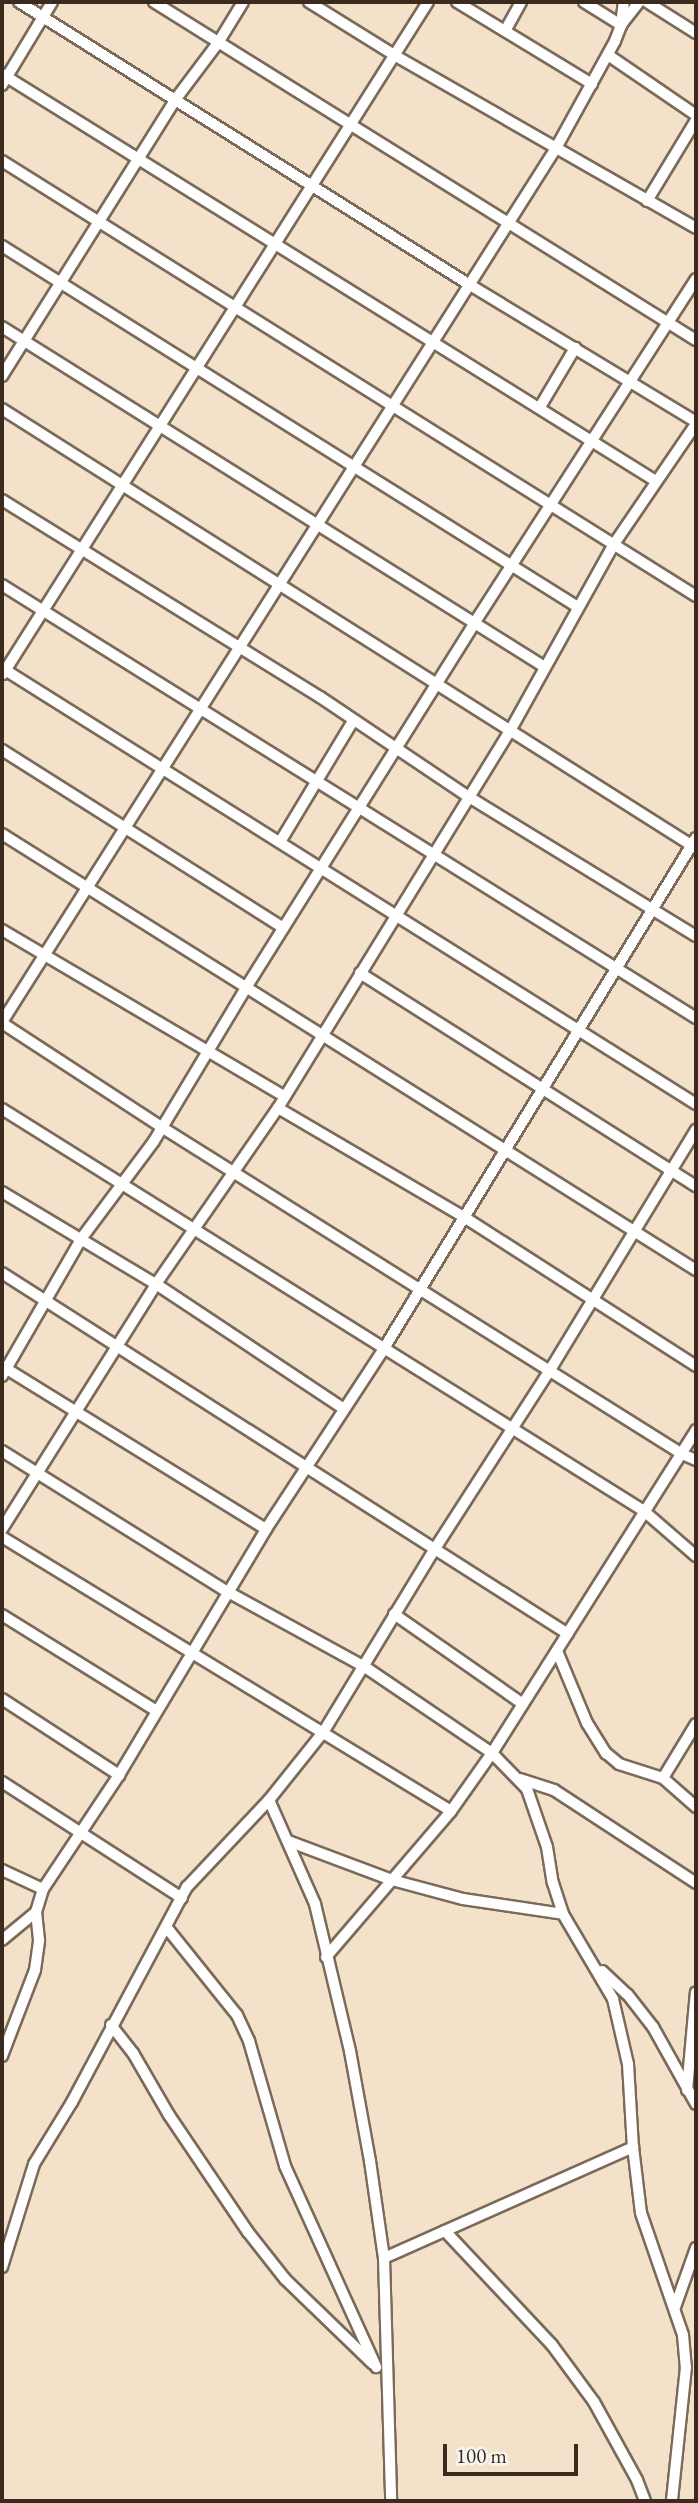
<!DOCTYPE html>
<html>
<head>
<meta charset="utf-8">
<style>
  body { margin:0 }
  #map { position:relative; width:698px; height:2503px; overflow:hidden; background:#f3e2c9; font-family:"EB Garamond",serif }
  div>[style] { position:absolute }
  [style*='--x'] { left:calc(var(--x)*1px); top:calc(var(--y)*1px); width:calc(var(--w)*1px); rotate:calc(var(--a)*1deg) }
  .roads { filter:drop-shadow(2px 0 #7b6a5a) drop-shadow(-2px 0 #7b6a5a) drop-shadow(0 2px #7b6a5a) drop-shadow(0 -2px #7b6a5a) }
  .minor>* { height:10px; margin:-5px; padding:0 5px; transform-origin:5px; border-radius:5px; background:#fff }
  span { translate:-50% -50%; white-space:nowrap; text-align:center; line-height:1.15; -webkit-text-stroke:5px #f6f6f2; paint-order:stroke }
  .frame { position:absolute; inset:0; border:4px solid #3b2a1e; pointer-events:none }
  .scale { position:absolute; left:443px; top:2444px; width:135px; height:32px; box-sizing:border-box; border:4px solid #3b2a1e; border-top:0; padding-left:9px; font-size:21px; line-height:24px; white-space:nowrap; color:#3b2a1e; -webkit-text-stroke:5px #f6f6f2; paint-order:stroke }
</style>
</head>
<body>
<div id="map">
  <div class="roads">
    <div class="minor">
      <i style="--x:19;--y:2;--w:532;--a:32.11"></i>
      <i style="--x:470;--y:285;--w:264;--a:31.2"></i>
      <i style="--x:154;--y:2;--w:639;--a:31.95"></i>
      <i style="--x:309;--y:2;--w:100;--a:31.9"></i>
      <i style="--x:394;--y:55;--w:348;--a:29.8"></i>
      <i style="--x:457;--y:2;--w:158;--a:31.3"></i>
      <i style="--x:584;--y:2;--w:44;--a:31.9"></i>
      <i style="--x:621;--y:25;--w:29;--a:-52"></i>
      <i style="--x:647;--y:2;--w:58;--a:32.3"></i>
      <i style="--x:505;--y:31;--w:33;--a:-61"></i>
      <i style="--x:608;--y:55;--w:107;--a:34.3"></i>
      <i style="--x:2;--y:74;--w:770;--a:31.9"></i>
      <i style="--x:2;--y:85;--w:97;--a:-58.9"></i>
      <i style="--x:2;--y:161;--w:819;--a:32.08"></i>
      <i style="--x:647;--y:201;--w:95;--a:-58.8"></i>
      <i style="--x:2;--y:246;--w:680;--a:32.08"></i>
      <i style="--x:2;--y:327;--w:638;--a:32.07"></i>
      <i style="--x:2;--y:376;--w:326;--a:-57.9"></i>
      <i style="--x:175;--y:100;--w:71;--a:-53"></i>
      <i style="--x:218;--y:43;--w:48;--a:-58.6"></i>
      <i style="--x:540;--y:407;--w:69;--a:-59.3"></i>
      <i style="--x:2;--y:409;--w:821;--a:32.32"></i>
      <i style="--x:2;--y:500;--w:374;--a:31.8"></i>
      <i style="--x:320;--y:697;--w:179;--a:33.9"></i>
      <i style="--x:469;--y:797;--w:266;--a:31.5"></i>
      <i style="--x:2;--y:585;--w:818;--a:31.96"></i>
      <i style="--x:2;--y:668;--w:820;--a:32.14"></i>
      <i style="--x:3;--y:674;--w:795;--a:-57.69"></i>
      <i style="--x:2;--y:750;--w:333;--a:32.3"></i>
      <i style="--x:2;--y:834;--w:820;--a:32.14"></i>
      <i style="--x:280;--y:842;--w:141;--a:-58.9"></i>
      <i style="--x:2;--y:930;--w:327;--a:30.5"></i>
      <i style="--x:360;--y:973;--w:398;--a:32.4"></i>
      <i style="--x:2;--y:1022;--w:1035;--a:-57.63"></i>
      <i style="--x:556;--y:148;--w:122;--a:-61.1"></i>
      <i style="--x:615;--y:41;--w:17;--a:-69"></i>
      <i style="--x:621;--y:25;--w:23;--a:-83"></i>
      <i style="--x:2;--y:1023;--w:192;--a:33.1"></i>
      <i style="--x:163;--y:1128;--w:613;--a:32.13"></i>
      <i style="--x:682;--y:1454;--w:15;--a:23"></i>
      <i style="--x:278;--y:1108;--w:216;--a:30.4"></i>
      <i style="--x:464;--y:1217;--w:276;--a:32.7"></i>
      <i style="--x:2;--y:1109;--w:757;--a:32.05"></i>
      <i style="--x:644;--y:1511;--w:69;--a:40.9"></i>
      <i style="--x:2;--y:1192;--w:179;--a:30.9"></i>
      <i style="--x:156;--y:1284;--w:226;--a:33.6"></i>
      <i style="--x:2;--y:1273;--w:671;--a:32.53"></i>
      <i style="--x:2;--y:1366;--w:310;--a:31.7"></i>
      <i style="--x:2;--y:1376;--w:158;--a:-60"></i>
      <i style="--x:81;--y:1239;--w:122;--a:-53.3"></i>
      <i style="--x:154;--y:1141;--w:181;--a:-59"></i>
      <i style="--x:247;--y:986;--w:430;--a:-57.9"></i>
      <i style="--x:475;--y:622;--w:408;--a:-57.2"></i>
      <i style="--x:2;--y:1451;--w:266;--a:32"></i>
      <i style="--x:228;--y:1592;--w:156;--a:28.7"></i>
      <i style="--x:365;--y:1667;--w:153;--a:34.1"></i>
      <i style="--x:492;--y:1753;--w:50;--a:45.8"></i>
      <i style="--x:527;--y:1789;--w:61;--a:71"></i>
      <i style="--x:547;--y:1847;--w:36;--a:81"></i>
      <i style="--x:553;--y:1883;--w:33;--a:72"></i>
      <i style="--x:563;--y:1914;--w:99;--a:59.5"></i>
      <i style="--x:613;--y:1999;--w:67;--a:77"></i>
      <i style="--x:628;--y:2064;--w:83;--a:86.6"></i>
      <i style="--x:633;--y:2147;--w:66;--a:83.1"></i>
      <i style="--x:641;--y:2213;--w:129;--a:71"></i>
      <i style="--x:683;--y:2335;--w:32;--a:85"></i>
      <i style="--x:686;--y:2367;--w:135;--a:96"></i>
      <i style="--x:2;--y:1529;--w:289;--a:-57.8"></i>
      <i style="--x:156;--y:1284;--w:214;--a:-55.3"></i>
      <i style="--x:278;--y:1108;--w:445;--a:-58.4"></i>
      <i style="--x:511;--y:729;--w:212;--a:-60.9"></i>
      <i style="--x:614;--y:544;--w:145;--a:-55.7"></i>
      <i style="--x:2;--y:1537;--w:526;--a:31.39"></i>
      <i style="--x:394;--y:1614;--w:157;--a:34.9"></i>
      <i style="--x:2;--y:1615;--w:182;--a:31.8"></i>
      <i style="--x:557;--y:1651;--w:78;--a:67.4"></i>
      <i style="--x:587;--y:1723;--w:36;--a:58"></i>
      <i style="--x:606;--y:1753;--w:17;--a:40"></i>
      <i style="--x:619;--y:1764;--w:46;--a:17.7"></i>
      <i style="--x:663;--y:1778;--w:44;--a:41.3"></i>
      <i style="--x:2;--y:1699;--w:140;--a:33"></i>
      <i style="--x:663;--y:1778;--w:63;--a:-58.6"></i>
      <i style="--x:520;--y:1779;--w:36;--a:18"></i>
      <i style="--x:554;--y:1790;--w:170;--a:33.2"></i>
      <i style="--x:2;--y:1782;--w:214;--a:32.8"></i>
      <i style="--x:269;--y:1800;--w:114;--a:66.1"></i>
      <i style="--x:315;--y:1904;--w:151;--a:76.6"></i>
      <i style="--x:350;--y:2051;--w:112;--a:79.7"></i>
      <i style="--x:370;--y:2161;--w:98;--a:81.8"></i>
      <i style="--x:384;--y:2258;--w:243;--a:88.3"></i>
      <i style="--x:288;--y:1841;--w:111;--a:20.6"></i>
      <i style="--x:392;--y:1880;--w:73;--a:15"></i>
      <i style="--x:463;--y:1899;--w:101;--a:8.5"></i>
      <i style="--x:2;--y:1870;--w:45;--a:24.9"></i>
      <i style="--x:167;--y:1928;--w:112;--a:51.2"></i>
      <i style="--x:237;--y:2015;--w:29;--a:65"></i>
      <i style="--x:249;--y:2041;--w:130;--a:73.9"></i>
      <i style="--x:285;--y:2166;--w:221;--a:65.6"></i>
      <i style="--x:2;--y:1940;--w:44;--a:-39.5"></i>
      <i style="--x:326;--y:1957;--w:192;--a:-49.4"></i>
      <i style="--x:451;--y:1811;--w:71;--a:-54.7"></i>
      <i style="--x:492;--y:1753;--w:382;--a:-57.7"></i>
      <i style="--x:602;--y:1971;--w:35;--a:43"></i>
      <i style="--x:628;--y:1995;--w:41;--a:52"></i>
      <i style="--x:653;--y:2027;--w:88;--a:60.8"></i>
      <i style="--x:111;--y:2025;--w:36;--a:52"></i>
      <i style="--x:133;--y:2053;--w:72;--a:59.9"></i>
      <i style="--x:169;--y:2115;--w:141;--a:56"></i>
      <i style="--x:248;--y:2232;--w:60;--a:51.8"></i>
      <i style="--x:285;--y:2279;--w:122;--a:44"></i>
      <i style="--x:2;--y:2056;--w:92;--a:-69"></i>
      <i style="--x:35;--y:1970;--w:30;--a:-82"></i>
      <i style="--x:39;--y:1940;--w:28;--a:-96"></i>
      <i style="--x:36;--y:1912;--w:24;--a:-73"></i>
      <i style="--x:43;--y:1889;--w:137;--a:-56.3"></i>
      <i style="--x:119;--y:1775;--w:287;--a:-59.1"></i>
      <i style="--x:266;--y:1529;--w:214;--a:-56.8"></i>
      <i style="--x:383;--y:1350;--w:600;--a:-58.56"></i>
      <i style="--x:687;--y:2090;--w:98;--a:-84.8"></i>
      <i style="--x:445;--y:2231;--w:156;--a:46.8"></i>
      <i style="--x:552;--y:2345;--w:71;--a:53.6"></i>
      <i style="--x:594;--y:2402;--w:89;--a:61.1"></i>
      <i style="--x:637;--y:2480;--w:22;--a:69"></i>
      <i style="--x:384;--y:2258;--w:273;--a:-24"></i>
      <i style="--x:2;--y:2267;--w:108;--a:-72.7"></i>
      <i style="--x:34;--y:2164;--w:73;--a:-58.5"></i>
      <i style="--x:72;--y:2102;--w:244;--a:-61.9"></i>
      <i style="--x:187;--y:1887;--w:120;--a:-46.7"></i>
      <i style="--x:269;--y:1800;--w:88;--a:-51.4"></i>
      <i style="--x:324;--y:1731;--w:212;--a:-58.7"></i>
      <i style="--x:434;--y:1550;--w:214;--a:-57.2"></i>
      <i style="--x:550;--y:1370;--w:281;--a:-58.7"></i>
      <i style="--x:675;--y:2307;--w:63;--a:-70.4"></i>
    </div>
  </div>
  <div class="frame"></div>
  <div class="scale">100 m</div>
</div>
</body>
</html>
